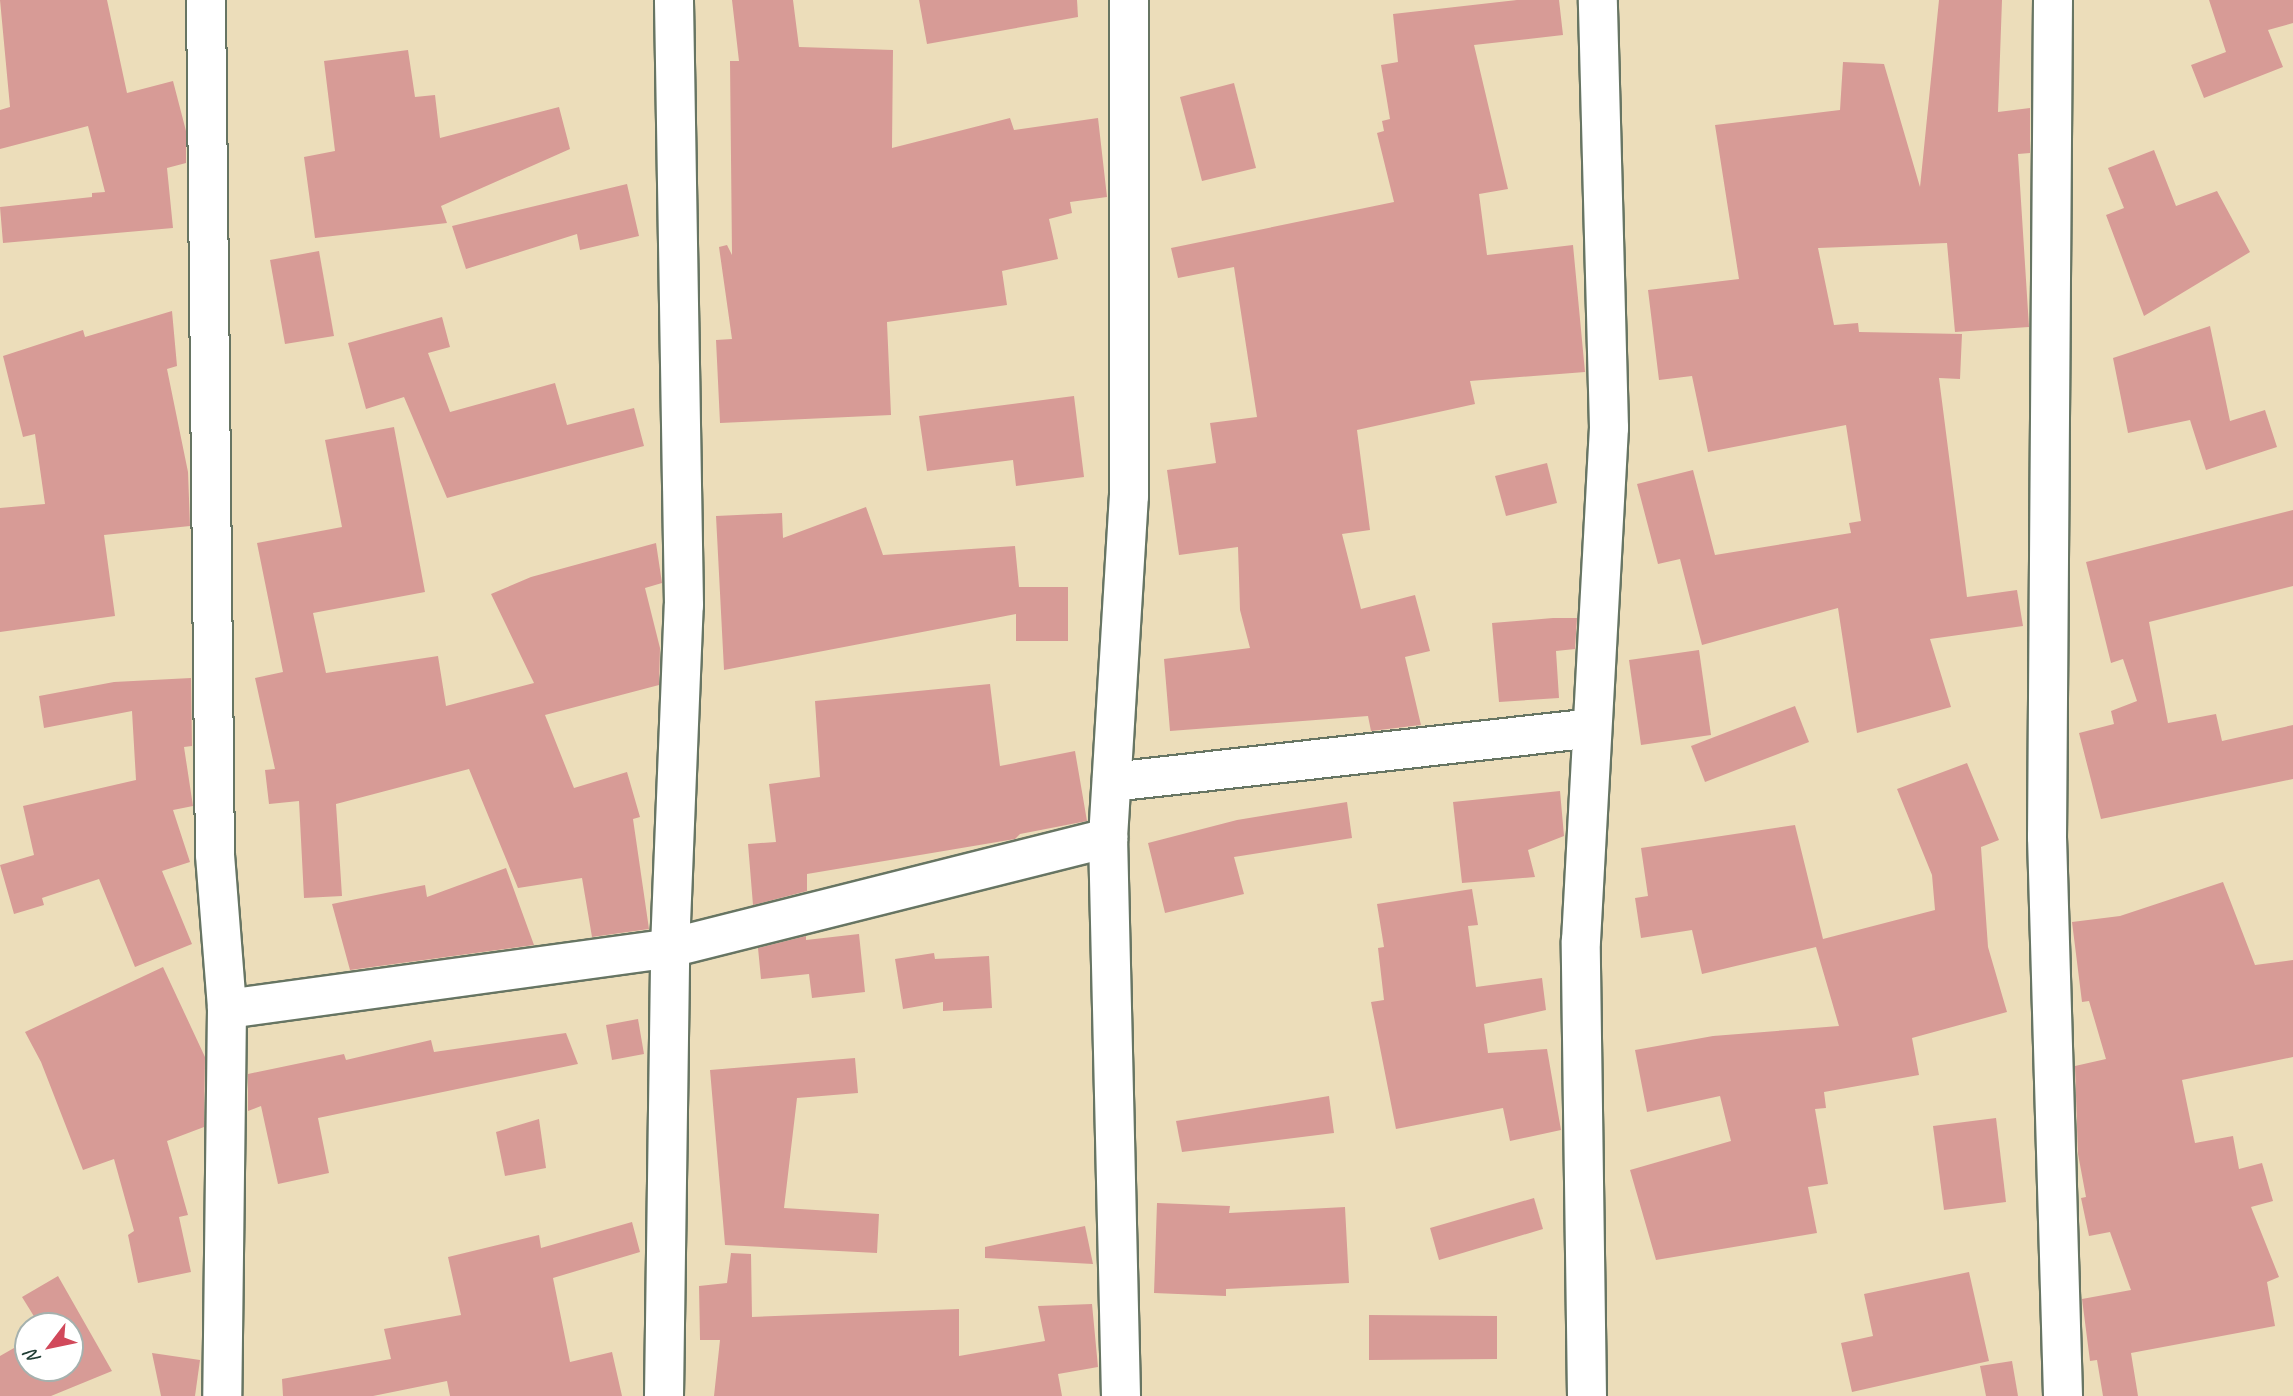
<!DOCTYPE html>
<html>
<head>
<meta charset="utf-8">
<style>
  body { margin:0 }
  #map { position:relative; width:2293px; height:1396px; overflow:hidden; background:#ecddba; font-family:Caveat,sans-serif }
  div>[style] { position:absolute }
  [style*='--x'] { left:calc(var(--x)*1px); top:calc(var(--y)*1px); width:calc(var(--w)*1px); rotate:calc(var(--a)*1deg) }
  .building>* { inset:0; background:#d79b96 }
  .roads { filter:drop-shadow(2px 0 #677563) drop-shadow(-2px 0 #677563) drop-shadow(0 2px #677563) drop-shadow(0 -2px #677563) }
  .minor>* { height:38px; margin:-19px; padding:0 19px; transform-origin:19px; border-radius:19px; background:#fff }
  span { translate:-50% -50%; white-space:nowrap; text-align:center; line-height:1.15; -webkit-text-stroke:5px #fff; paint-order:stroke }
  .north { position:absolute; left:14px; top:1312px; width:70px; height:70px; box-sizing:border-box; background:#fff; border:2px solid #a5b1ae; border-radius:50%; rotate:238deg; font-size:19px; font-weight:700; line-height:28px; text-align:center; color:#1f3d34 }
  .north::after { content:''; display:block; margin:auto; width:24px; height:32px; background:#d1495b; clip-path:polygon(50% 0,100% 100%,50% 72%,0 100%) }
</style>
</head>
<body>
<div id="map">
  <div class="building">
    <i style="clip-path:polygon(0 0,107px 0,127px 93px,173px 81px,186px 131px,186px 163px,167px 168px,173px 228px,3px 243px,0 207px,92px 197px,92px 193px,105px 192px,88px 126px,0 149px,0 110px,10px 107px)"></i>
    <i style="clip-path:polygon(732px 0,793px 0,799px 47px,893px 50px,892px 148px,1010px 118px,1014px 130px,1098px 118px,1107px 197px,1070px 202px,1072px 213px,1049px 219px,1058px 259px,1002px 271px,1007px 305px,887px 322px,891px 415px,720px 423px,716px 340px,732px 339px,719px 247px,727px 245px,732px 255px,730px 61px,739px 61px)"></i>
    <i style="clip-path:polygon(919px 0,1077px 0,1078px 17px,927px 44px)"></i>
    <i style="clip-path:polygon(1517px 0,1559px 0,1563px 35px,1474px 45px,1508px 189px,1479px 194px,1487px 255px,1573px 245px,1585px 372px,1470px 381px,1475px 404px,1357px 430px,1370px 530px,1342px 534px,1361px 609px,1415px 595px,1430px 651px,1405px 657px,1421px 725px,1371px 731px,1368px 716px,1170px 731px,1164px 659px,1250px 648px,1240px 610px,1238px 547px,1179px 555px,1167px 470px,1216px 463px,1210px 423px,1257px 417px,1234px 267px,1178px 278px,1171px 248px,1394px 202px,1377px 133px,1384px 131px,1382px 121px,1390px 119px,1381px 65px,1398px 62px,1393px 14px)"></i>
    <i style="clip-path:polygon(1939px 0,2002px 0,1998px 112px,2030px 108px,2030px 153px,2018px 154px,2029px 327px,1955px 332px,1947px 243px,1818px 248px,1834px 325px,1858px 323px,1859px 332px,1962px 334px,1960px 379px,1939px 378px,1967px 597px,2017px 590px,2023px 626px,1930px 639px,1951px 707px,1857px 733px,1838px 608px,1702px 645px,1680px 559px,1658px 564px,1637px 484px,1693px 470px,1715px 555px,1851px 533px,1849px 523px,1861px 521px,1846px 425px,1708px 452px,1692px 376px,1659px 380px,1648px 290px,1739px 279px,1715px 125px,1840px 110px,1843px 62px,1884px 64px,1920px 187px)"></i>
    <i style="clip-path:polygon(2209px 0,2293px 0,2293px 23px,2268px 30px,2283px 67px,2204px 98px,2191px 65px,2226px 52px)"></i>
    <i style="clip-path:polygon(408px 50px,415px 97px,435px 95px,440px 138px,559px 107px,570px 149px,441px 206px,447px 223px,315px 238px,304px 157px,335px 151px,324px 61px)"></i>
    <i style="clip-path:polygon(1234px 83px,1256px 168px,1202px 181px,1180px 97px)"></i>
    <i style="clip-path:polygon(2154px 150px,2176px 206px,2217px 191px,2250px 252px,2144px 316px,2106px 215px,2124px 208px,2108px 168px)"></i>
    <i style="clip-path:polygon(627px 184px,639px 236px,580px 250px,577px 234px,466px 269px,452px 226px)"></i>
    <i style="clip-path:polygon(319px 251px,334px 336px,285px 344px,270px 260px)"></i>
    <i style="clip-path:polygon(172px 311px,177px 366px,167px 369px,188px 472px,190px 526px,104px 535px,115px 616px,0 632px,0 508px,45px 504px,35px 434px,23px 437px,3px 356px,83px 330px,85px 337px)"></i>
    <i style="clip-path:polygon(442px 317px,450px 347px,428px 353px,450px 412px,555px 383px,567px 425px,634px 408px,644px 446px,447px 498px,404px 397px,366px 409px,348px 343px)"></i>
    <i style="clip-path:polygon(2210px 326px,2230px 421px,2265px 410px,2277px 447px,2206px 470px,2190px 420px,2128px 433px,2113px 358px)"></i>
    <i style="clip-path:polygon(1074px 396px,1084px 477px,1016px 486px,1013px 460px,927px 471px,919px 416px)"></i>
    <i style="clip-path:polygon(394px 427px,425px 592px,313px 613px,326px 673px,438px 656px,446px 706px,534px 683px,491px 594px,531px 577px,656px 543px,662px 583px,645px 588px,660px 648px,659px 685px,545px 715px,574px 788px,627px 772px,640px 817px,633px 819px,649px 929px,592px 937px,582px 878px,518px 888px,469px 769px,336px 804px,342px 896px,304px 898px,299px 801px,269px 804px,265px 770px,275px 769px,255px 678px,283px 672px,257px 543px,342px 527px,325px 440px)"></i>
    <i style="clip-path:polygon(1547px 463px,1557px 503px,1506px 516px,1495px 476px)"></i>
    <i style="clip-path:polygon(866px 507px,883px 555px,1015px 546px,1019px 587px,1068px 587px,1068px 641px,1016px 641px,1016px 614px,724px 670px,716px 516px,782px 513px,783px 538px)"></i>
    <i style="clip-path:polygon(2293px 510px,2293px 586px,2149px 622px,2168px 723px,2216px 714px,2222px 741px,2293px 725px,2293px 779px,2101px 819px,2079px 733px,2114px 724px,2111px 711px,2137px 701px,2123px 659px,2111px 663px,2086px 562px)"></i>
    <i style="clip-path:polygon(1553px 618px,1577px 618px,1575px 649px,1556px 651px,1559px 698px,1499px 702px,1492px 623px)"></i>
    <i style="clip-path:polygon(1699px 650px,1711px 735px,1641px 745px,1629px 660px)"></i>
    <i style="clip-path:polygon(191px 678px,192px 746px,184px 747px,193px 806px,173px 810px,190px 862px,162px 871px,192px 944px,135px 967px,99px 879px,42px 898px,44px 905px,14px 914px,0 865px,34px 855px,23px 806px,136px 780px,132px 711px,44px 728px,39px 696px,114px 682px)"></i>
    <i style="clip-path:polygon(990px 684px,1000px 766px,1075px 751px,1087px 821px,1020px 834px,1015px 839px,807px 874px,807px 891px,753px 905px,748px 844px,776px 842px,769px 784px,820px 777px,815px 701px)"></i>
    <i style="clip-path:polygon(1795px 706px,1809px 742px,1705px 782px,1691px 746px)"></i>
    <i style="clip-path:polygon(1967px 763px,1999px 840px,1981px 847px,1988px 947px,2007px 1012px,1912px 1038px,1919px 1075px,1824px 1092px,1826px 1108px,1815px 1109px,1828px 1184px,1808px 1187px,1817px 1233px,1656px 1260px,1630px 1170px,1731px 1141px,1720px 1096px,1647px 1112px,1635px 1050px,1713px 1036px,1839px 1026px,1816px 947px,1702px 974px,1692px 930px,1641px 938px,1635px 898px,1648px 896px,1641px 848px,1795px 825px,1823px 939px,1935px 910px,1932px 875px,1897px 789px)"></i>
    <i style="clip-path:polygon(1560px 791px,1564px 836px,1528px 850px,1535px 877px,1462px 883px,1453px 802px)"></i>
    <i style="clip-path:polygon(1347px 802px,1352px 838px,1234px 857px,1244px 894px,1165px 913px,1148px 843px,1237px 820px)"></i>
    <i style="clip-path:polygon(506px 868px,534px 945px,350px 970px,332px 904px,425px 885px,427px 897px)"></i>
    <i style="clip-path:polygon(2223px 882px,2255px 965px,2293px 960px,2293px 1057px,2182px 1080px,2195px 1143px,2233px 1136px,2239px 1169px,2262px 1163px,2273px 1201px,2251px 1207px,2279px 1277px,2267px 1282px,2275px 1326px,2131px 1353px,2138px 1396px,2103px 1396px,2097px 1360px,2090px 1361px,2082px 1299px,2131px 1290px,2110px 1232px,2089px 1236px,2081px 1198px,2086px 1197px,2078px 1154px,2075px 1066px,2106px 1059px,2089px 1001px,2082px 1002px,2072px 922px,2120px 916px)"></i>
    <i style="clip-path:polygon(1472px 889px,1478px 925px,1468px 926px,1476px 987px,1542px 978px,1546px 1010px,1484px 1024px,1488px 1053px,1547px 1049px,1561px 1130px,1510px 1141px,1503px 1108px,1396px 1129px,1371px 1002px,1384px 1000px,1378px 948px,1384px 947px,1377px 904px)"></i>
    <i style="clip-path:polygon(859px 934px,865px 992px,812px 998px,809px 974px,761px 979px,758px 948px,806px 936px,806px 940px)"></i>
    <i style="clip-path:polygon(934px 953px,935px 959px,989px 956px,992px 1008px,943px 1011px,943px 1002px,903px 1009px,895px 959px)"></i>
    <i style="clip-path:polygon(163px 967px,205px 1057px,204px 1127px,167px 1141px,188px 1215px,179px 1217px,191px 1272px,138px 1283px,128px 1235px,134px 1231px,114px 1159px,83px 1170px,41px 1062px,25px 1032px)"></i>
    <i style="clip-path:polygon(638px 1019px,644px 1054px,612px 1060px,606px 1025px)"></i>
    <i style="clip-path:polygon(566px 1033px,578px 1064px,318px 1118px,329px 1173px,278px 1184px,261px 1106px,248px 1111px,248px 1074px,344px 1054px,346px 1060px,431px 1040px,434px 1052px)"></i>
    <i style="clip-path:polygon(855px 1058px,858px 1093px,797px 1098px,784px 1208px,879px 1214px,877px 1253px,725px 1245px,710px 1070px)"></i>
    <i style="clip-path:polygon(1329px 1096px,1334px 1133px,1182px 1152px,1176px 1121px)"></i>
    <i style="clip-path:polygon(1996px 1118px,2006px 1202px,1944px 1210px,1933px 1126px)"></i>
    <i style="clip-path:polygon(539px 1119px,546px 1168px,505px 1176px,496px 1132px)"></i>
    <i style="clip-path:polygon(1534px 1198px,1543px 1229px,1439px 1260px,1430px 1228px)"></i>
    <i style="clip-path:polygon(1157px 1203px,1230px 1206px,1229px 1213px,1345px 1207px,1349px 1283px,1226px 1289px,1226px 1296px,1154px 1293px)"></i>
    <i style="clip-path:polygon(632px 1222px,640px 1252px,553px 1278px,570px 1362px,612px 1352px,622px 1396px,450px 1396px,447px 1381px,373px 1396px,283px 1396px,282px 1379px,391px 1359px,384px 1329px,461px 1315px,448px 1257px,539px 1235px,541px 1248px)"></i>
    <i style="clip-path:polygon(1085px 1226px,1093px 1264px,985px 1258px,985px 1247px)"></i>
    <i style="clip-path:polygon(731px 1253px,751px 1254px,752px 1317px,959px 1309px,959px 1356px,1045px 1341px,1038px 1306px,1092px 1304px,1098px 1367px,1058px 1374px,1062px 1396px,714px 1396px,720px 1340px,700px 1340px,699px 1286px,727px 1283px)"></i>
    <i style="clip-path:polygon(1969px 1272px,1989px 1361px,1852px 1392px,1841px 1343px,1873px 1336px,1864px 1294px)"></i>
    <i style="clip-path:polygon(58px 1276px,112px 1371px,51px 1396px,0 1396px,0 1356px,28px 1340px,28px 1368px,70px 1368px,70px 1326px,40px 1326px,22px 1297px)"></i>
    <i style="clip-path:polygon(1369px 1315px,1497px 1316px,1497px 1359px,1369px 1360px)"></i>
    <i style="clip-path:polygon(152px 1353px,200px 1360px,195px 1396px,161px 1396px)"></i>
    <i style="clip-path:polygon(2012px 1361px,2018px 1396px,1986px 1396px,1980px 1366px)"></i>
  </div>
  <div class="roads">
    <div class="minor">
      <i style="--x:206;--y:0;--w:855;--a:89.4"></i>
      <i style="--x:215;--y:855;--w:154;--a:85.5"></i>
      <i style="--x:227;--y:1009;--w:387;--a:90.7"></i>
      <i style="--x:2053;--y:0;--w:837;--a:90.41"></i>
      <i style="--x:2047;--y:837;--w:559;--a:88.36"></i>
      <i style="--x:1112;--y:782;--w:483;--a:-6.4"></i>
      <i style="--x:227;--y:1009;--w:447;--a:-7.8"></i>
      <i style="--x:670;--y:948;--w:452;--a:-14.1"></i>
      <i style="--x:664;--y:1396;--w:448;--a:-89.2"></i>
      <i style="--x:670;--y:948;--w:343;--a:-87.7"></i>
      <i style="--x:684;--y:605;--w:605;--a:-90.95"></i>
      <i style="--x:1121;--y:1396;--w:558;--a:-91.33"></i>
      <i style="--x:1108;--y:838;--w:343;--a:-86.5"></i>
      <i style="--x:1129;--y:496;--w:496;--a:-90"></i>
      <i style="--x:1587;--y:1396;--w:455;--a:-90.8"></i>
      <i style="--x:1581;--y:941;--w:514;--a:-86.88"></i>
      <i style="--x:1609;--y:428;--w:428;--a:-91.5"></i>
    </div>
  </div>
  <div class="north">N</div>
</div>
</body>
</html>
